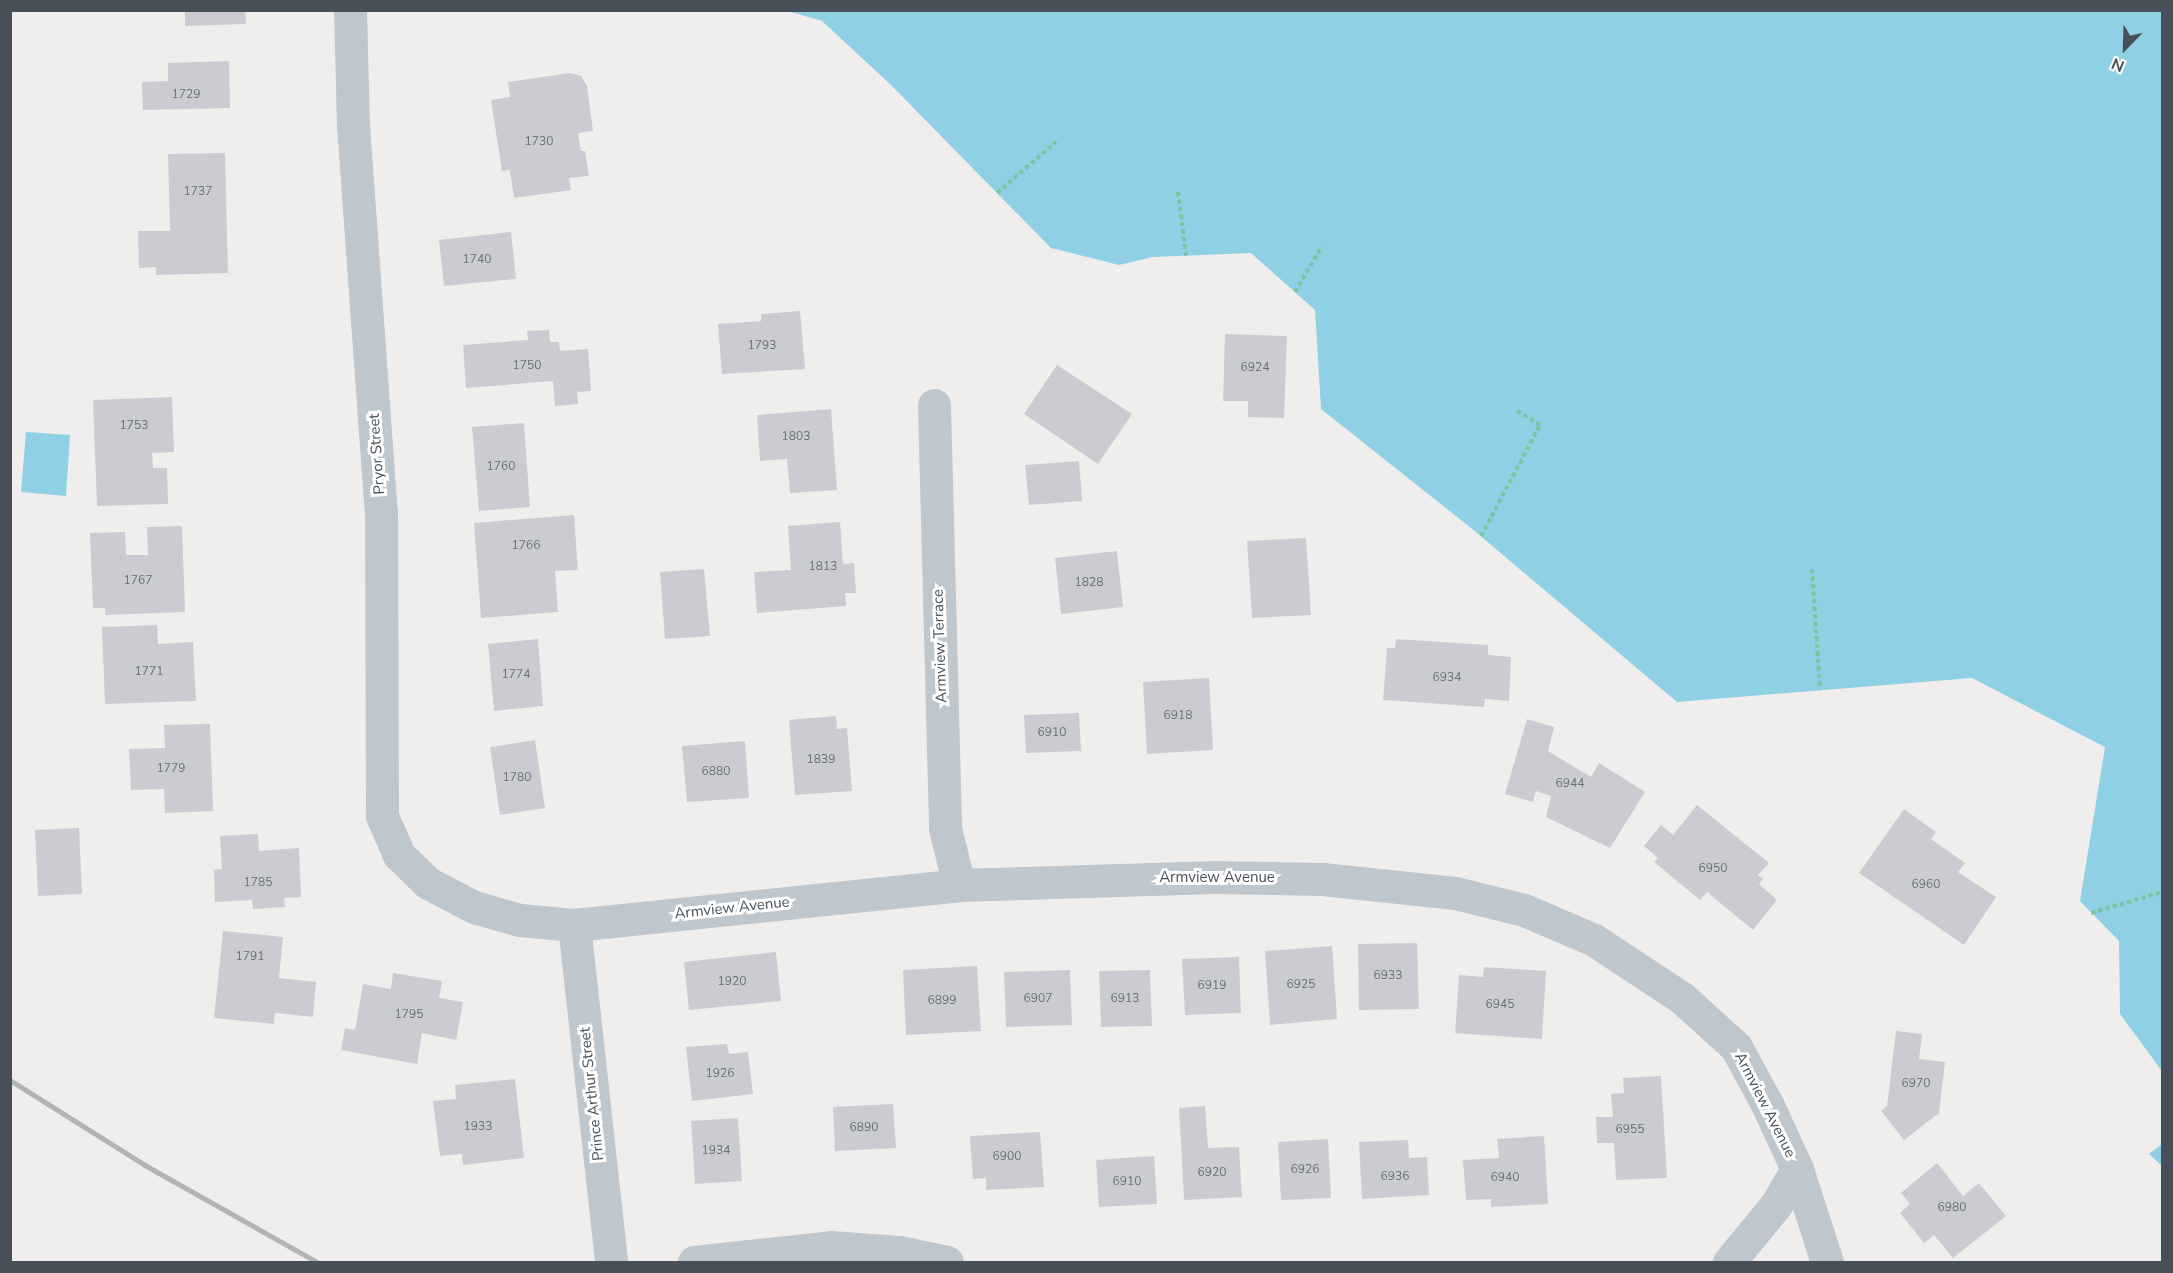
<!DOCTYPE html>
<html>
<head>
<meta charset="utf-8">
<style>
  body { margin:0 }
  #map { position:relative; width:2173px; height:1273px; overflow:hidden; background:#f0eeed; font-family:"Nunito Sans",sans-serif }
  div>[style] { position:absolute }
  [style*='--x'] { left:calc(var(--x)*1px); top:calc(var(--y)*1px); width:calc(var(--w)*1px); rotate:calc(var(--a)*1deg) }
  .water>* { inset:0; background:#90d0e4 }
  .building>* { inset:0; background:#cbccd2 }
  .path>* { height:4px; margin-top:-2px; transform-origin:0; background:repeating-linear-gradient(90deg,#7ac5a2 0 4.5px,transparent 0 7.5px) }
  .minor>* { height:33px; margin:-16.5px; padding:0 16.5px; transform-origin:16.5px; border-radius:16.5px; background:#bfc7ce }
  .rail>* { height:4.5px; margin:-2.25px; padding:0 2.25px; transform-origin:2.25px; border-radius:2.25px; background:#b0b3b7 }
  span { translate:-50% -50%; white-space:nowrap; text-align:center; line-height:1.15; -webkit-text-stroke:6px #fff; paint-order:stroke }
  .number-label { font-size:12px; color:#686f77 }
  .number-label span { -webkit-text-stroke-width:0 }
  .street-label { font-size:15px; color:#475059 }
  .frame { position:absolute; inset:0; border:12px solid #475059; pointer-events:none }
  .north { position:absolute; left:2095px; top:18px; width:60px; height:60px; -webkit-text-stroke:4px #fff; paint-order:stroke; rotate:203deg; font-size:16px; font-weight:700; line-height:24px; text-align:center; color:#475059 }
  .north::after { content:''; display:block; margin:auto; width:21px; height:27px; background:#475059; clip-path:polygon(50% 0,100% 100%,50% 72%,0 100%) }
</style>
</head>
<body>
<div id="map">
  <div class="water">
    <i style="clip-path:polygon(788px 11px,2162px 11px,2162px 1071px,2120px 1014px,2119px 941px,2080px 901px,2105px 747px,1972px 678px,1677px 702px,1471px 528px,1321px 409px,1315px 310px,1251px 253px,1153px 257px,1119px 265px,1051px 248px,891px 85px,822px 21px)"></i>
    <i style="clip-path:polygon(26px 432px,70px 435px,66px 496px,21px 492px)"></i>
    <i style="clip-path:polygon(2162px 1144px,2162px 1166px,2149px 1154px)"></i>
  </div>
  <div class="building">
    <i style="clip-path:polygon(185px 10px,245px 10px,246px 24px,185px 26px)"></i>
    <i style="clip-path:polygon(229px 61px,230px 108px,143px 110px,142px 82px,168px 81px,168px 63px)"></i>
    <i style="clip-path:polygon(570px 73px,581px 76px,587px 86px,593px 131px,578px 133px,581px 151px,585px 151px,589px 176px,569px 178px,571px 190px,514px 198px,510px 170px,502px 171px,491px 100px,510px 97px,508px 82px)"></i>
    <i style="clip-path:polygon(225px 153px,228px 273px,156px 275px,156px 267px,139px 268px,138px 231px,170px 231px,168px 154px)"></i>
    <i style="clip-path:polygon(511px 232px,516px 279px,444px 286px,439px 240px)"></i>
    <i style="clip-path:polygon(800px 311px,805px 369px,722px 374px,718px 324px,761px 321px,761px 314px)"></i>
    <i style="clip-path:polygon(549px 330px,550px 342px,559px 342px,560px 351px,588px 349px,591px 391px,577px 392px,578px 404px,555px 406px,553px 381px,466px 388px,463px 345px,528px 340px,527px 331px)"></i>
    <i style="clip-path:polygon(1225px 334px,1287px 336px,1284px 418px,1248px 417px,1248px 401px,1223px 401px)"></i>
    <i style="clip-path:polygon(1057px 365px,1132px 414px,1098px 464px,1024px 414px)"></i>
    <i style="clip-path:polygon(172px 397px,174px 452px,152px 453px,153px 468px,167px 468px,168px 504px,97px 506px,93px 400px)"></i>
    <i style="clip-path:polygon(831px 409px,837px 490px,790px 493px,787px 459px,760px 461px,757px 415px)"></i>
    <i style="clip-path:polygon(524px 423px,530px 507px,479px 511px,472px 427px)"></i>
    <i style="clip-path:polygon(1079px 461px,1082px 501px,1029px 505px,1025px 465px)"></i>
    <i style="clip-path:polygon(574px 515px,578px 570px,555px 571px,558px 612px,481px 618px,474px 523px)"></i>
    <i style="clip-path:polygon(840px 522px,843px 564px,854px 563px,856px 593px,845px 593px,846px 606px,757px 613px,754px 572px,791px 570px,788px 526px)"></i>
    <i style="clip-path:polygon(182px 526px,185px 612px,105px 615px,105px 608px,93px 608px,90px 533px,125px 532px,126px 555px,148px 555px,147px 527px)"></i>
    <i style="clip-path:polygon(1306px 538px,1311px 615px,1252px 618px,1247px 541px)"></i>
    <i style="clip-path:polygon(1117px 551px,1123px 607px,1061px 614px,1055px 558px)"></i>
    <i style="clip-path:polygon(704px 569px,710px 636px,665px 639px,660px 572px)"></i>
    <i style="clip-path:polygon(157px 625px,158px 644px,193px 642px,196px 701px,105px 704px,102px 627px)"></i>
    <i style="clip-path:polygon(538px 639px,543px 706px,494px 711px,488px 644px)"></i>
    <i style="clip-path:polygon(1396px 639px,1488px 645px,1488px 655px,1511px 657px,1509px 701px,1485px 699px,1484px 707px,1383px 700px,1387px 648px,1395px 648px)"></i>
    <i style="clip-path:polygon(1209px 678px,1213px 750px,1147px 754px,1143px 682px)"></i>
    <i style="clip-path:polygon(1079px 713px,1081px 751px,1026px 753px,1024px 715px)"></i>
    <i style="clip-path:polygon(836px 716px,837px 729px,847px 728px,852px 791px,795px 795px,789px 720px)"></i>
    <i style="clip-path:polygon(1527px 719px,1554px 727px,1548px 751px,1591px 777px,1599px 763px,1645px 792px,1610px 848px,1546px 817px,1551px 796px,1536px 791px,1533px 802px,1505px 794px)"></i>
    <i style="clip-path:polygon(210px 724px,213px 811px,165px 813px,164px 789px,131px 790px,129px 749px,165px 748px,164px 725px)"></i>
    <i style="clip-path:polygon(535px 740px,545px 808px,500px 815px,490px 747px)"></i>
    <i style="clip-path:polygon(745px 741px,749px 798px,687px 802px,682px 746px)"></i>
    <i style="clip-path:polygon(1697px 805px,1769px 863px,1758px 875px,1763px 879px,1759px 884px,1777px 900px,1753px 930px,1707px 892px,1700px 900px,1654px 862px,1658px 858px,1644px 846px,1661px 825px,1673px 835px)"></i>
    <i style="clip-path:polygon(1904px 809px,1936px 832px,1931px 839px,1965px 863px,1958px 872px,1996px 897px,1964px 945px,1859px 873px)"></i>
    <i style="clip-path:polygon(79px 828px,82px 894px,38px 896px,35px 830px)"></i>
    <i style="clip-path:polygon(258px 834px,259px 851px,299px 848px,301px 897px,284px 898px,285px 907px,253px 909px,252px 900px,215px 902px,214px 870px,222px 869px,220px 836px)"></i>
    <i style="clip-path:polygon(223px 931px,283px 937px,279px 978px,316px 982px,313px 1017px,275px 1013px,274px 1024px,214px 1018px)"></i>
    <i style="clip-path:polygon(1417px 943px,1419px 1009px,1359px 1010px,1358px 944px)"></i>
    <i style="clip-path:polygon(1332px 946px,1337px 1019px,1270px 1025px,1265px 951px)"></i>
    <i style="clip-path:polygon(776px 952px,781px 1001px,689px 1010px,684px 962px)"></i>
    <i style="clip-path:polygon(1239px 957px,1241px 1013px,1185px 1015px,1182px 959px)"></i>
    <i style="clip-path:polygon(977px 966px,981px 1031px,906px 1035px,903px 970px)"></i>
    <i style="clip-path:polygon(1484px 967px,1546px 971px,1542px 1039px,1455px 1033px,1459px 975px,1483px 977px)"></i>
    <i style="clip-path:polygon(1070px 970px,1072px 1025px,1006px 1027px,1004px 972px)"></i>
    <i style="clip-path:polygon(1150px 970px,1152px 1026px,1101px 1027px,1099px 971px)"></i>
    <i style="clip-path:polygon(393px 973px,442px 981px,439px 998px,463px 1002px,456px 1040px,422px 1033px,417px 1064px,341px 1050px,345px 1028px,355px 1030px,363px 984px,391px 989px)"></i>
    <i style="clip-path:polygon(1896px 1031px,1922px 1034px,1919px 1059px,1945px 1062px,1939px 1113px,1904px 1140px,1881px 1111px,1887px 1106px)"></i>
    <i style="clip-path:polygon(727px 1044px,729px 1054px,748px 1052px,753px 1094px,692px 1101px,686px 1047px)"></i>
    <i style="clip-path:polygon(1661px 1076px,1667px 1178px,1616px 1180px,1614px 1143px,1597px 1143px,1596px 1117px,1613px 1117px,1611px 1094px,1624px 1093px,1623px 1078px)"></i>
    <i style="clip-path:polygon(515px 1079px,524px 1158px,463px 1165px,462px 1154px,440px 1156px,433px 1101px,456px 1099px,455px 1085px)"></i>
    <i style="clip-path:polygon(893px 1104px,896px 1148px,835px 1151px,833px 1107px)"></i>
    <i style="clip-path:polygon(1205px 1106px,1208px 1148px,1239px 1147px,1242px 1197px,1184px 1200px,1179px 1108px)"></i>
    <i style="clip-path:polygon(738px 1118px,742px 1181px,695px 1184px,691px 1121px)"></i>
    <i style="clip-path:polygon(1040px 1132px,1044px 1187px,986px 1190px,986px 1178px,973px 1179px,970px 1136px)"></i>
    <i style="clip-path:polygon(1544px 1136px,1548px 1204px,1491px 1207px,1491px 1199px,1466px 1200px,1463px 1160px,1499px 1158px,1497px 1139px)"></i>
    <i style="clip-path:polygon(1328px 1139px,1331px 1198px,1281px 1200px,1278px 1142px)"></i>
    <i style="clip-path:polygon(1408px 1140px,1409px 1158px,1427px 1157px,1429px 1195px,1362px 1199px,1359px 1142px)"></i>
    <i style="clip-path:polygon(1154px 1156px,1157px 1204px,1099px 1207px,1096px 1160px)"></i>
    <i style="clip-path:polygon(1937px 1163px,1963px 1196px,1979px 1183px,2006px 1216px,1953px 1258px,1934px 1235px,1924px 1243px,1900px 1213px,1910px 1204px,1901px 1193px)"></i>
  </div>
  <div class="path">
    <i style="--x:1178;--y:192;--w:64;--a:82.8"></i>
    <i style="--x:997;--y:193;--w:78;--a:-40.8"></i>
    <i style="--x:1295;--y:292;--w:53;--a:-59.6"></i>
    <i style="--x:1481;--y:536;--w:126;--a:-62"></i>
    <i style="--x:1540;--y:425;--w:28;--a:-148"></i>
    <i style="--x:1812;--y:569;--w:121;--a:86.2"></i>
    <i style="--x:2091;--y:913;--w:74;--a:-16.5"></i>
  </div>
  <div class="minor">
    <i style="--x:350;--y:10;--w:115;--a:88.5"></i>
    <i style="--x:353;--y:125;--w:388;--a:85.9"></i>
    <i style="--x:381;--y:512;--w:304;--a:89.8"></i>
    <i style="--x:382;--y:816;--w:43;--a:66.4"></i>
    <i style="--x:399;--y:855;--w:40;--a:44"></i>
    <i style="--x:428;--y:883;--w:52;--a:27.6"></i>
    <i style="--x:474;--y:907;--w:48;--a:15.8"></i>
    <i style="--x:520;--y:920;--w:54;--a:5.3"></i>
    <i style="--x:574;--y:925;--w:387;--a:-5.9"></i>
    <i style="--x:959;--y:885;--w:256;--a:-1.8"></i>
    <i style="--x:1215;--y:877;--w:107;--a:1.1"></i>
    <i style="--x:1322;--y:879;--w:134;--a:6"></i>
    <i style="--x:1455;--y:893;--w:71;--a:13.8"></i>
    <i style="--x:1524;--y:910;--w:76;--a:23.2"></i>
    <i style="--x:1594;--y:940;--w:105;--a:33.4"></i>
    <i style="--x:1682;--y:998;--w:73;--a:42.2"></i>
    <i style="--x:1736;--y:1047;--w:67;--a:61.5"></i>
    <i style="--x:1768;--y:1106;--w:69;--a:65.3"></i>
    <i style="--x:1797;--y:1169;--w:98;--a:72.1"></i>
    <i style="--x:934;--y:405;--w:423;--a:88.5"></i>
    <i style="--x:945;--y:828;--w:59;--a:76.2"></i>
    <i style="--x:574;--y:925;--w:339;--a:83.7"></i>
    <i style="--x:694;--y:1262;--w:138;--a:-6.2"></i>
    <i style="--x:831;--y:1247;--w:68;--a:4.2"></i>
    <i style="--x:899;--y:1252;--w:49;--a:11.8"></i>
    <i style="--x:1729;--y:1262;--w:74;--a:-50.5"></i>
    <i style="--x:1776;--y:1205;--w:42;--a:-59.7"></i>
  </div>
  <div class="rail">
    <i style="--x:10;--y:1080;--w:160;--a:32.2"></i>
    <i style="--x:145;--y:1165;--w:197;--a:29.4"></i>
  </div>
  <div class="number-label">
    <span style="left:186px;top:95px">1729</span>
    <span style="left:539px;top:142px">1730</span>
    <span style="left:198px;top:192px">1737</span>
    <span style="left:477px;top:260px">1740</span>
    <span style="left:762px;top:346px">1793</span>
    <span style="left:527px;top:366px">1750</span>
    <span style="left:1255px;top:368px">6924</span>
    <span style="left:134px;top:426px">1753</span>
    <span style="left:796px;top:437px">1803</span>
    <span style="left:501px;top:467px">1760</span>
    <span style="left:526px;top:546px">1766</span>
    <span style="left:823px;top:567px">1813</span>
    <span style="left:138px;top:581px">1767</span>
    <span style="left:1089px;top:583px">1828</span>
    <span style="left:149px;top:672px">1771</span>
    <span style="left:516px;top:675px">1774</span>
    <span style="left:1447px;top:678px">6934</span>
    <span style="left:1178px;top:716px">6918</span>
    <span style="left:1052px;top:733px">6910</span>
    <span style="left:821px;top:760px">1839</span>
    <span style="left:171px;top:769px">1779</span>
    <span style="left:716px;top:772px">6880</span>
    <span style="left:517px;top:778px">1780</span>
    <span style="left:1570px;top:784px">6944</span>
    <span style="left:1713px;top:869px">6950</span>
    <span style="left:258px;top:883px">1785</span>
    <span style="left:1926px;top:885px">6960</span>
    <span style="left:250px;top:957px">1791</span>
    <span style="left:1388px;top:976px">6933</span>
    <span style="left:732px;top:982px">1920</span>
    <span style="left:1301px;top:985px">6925</span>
    <span style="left:1212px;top:986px">6919</span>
    <span style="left:1038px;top:999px">6907</span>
    <span style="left:1125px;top:999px">6913</span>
    <span style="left:942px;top:1001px">6899</span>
    <span style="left:1500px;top:1005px">6945</span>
    <span style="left:409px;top:1015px">1795</span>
    <span style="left:720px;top:1074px">1926</span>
    <span style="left:1916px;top:1084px">6970</span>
    <span style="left:478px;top:1127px">1933</span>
    <span style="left:864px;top:1128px">6890</span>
    <span style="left:1630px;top:1130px">6955</span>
    <span style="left:716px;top:1151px">1934</span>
    <span style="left:1007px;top:1157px">6900</span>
    <span style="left:1305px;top:1170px">6926</span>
    <span style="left:1212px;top:1173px">6920</span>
    <span style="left:1395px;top:1177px">6936</span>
    <span style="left:1505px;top:1178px">6940</span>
    <span style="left:1127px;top:1182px">6910</span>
    <span style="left:1952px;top:1208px">6980</span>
  </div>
  <div class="street-label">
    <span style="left:377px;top:454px;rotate:-94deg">Pryor Street</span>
    <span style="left:940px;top:646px;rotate:-92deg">Armview Terrace</span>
    <span style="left:1217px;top:878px">Armview Avenue</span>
    <span style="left:732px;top:908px;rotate:-6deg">Armview Avenue</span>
    <span style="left:592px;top:1094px;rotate:-96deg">Prince Arthur Street</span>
    <span style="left:1765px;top:1105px;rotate:63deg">Armview Avenue</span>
  </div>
  <div class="frame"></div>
  <div class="north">N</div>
</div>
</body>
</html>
